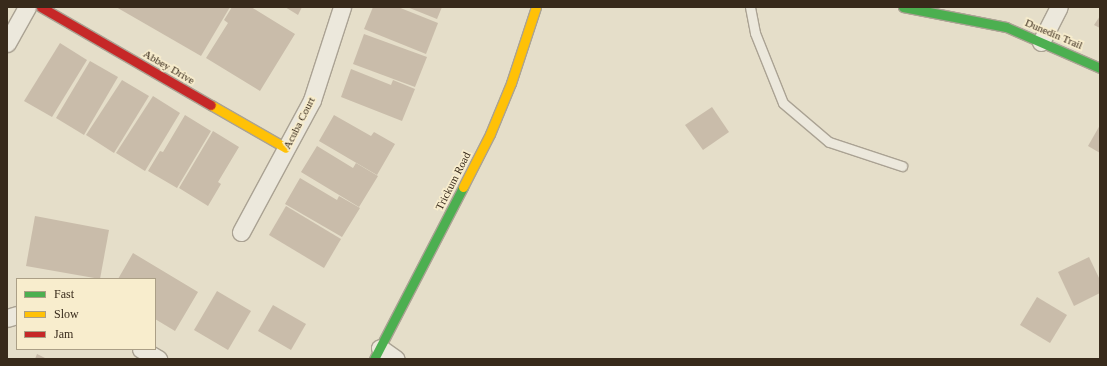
<!DOCTYPE html>
<html>
<head>
<meta charset="utf-8">
<style>
  body { margin:0 }
  #map { position:relative; width:1107px; height:366px; overflow:hidden; background:#e5dec9; font-family:"Times New Roman",serif }
  div>[style] { position:absolute }
  [style*='--x'] { left:calc(var(--x)*1px); top:calc(var(--y)*1px); width:calc(var(--w)*1px); rotate:calc(var(--a)*1deg) }
  .building>* { inset:0; background:#c9bcaa }
  .roads { filter:drop-shadow(1px 0 #aaa293) drop-shadow(-1px 0 #aaa293) drop-shadow(0 1px #aaa293) drop-shadow(0 -1px #aaa293) }
  .lane>* { height:9px; margin:-4.5px; padding:0 4.5px; transform-origin:4.5px; border-radius:4.5px; background:#ece8dc }
  .street>* { height:17px; margin:-8.5px; padding:0 8.5px; transform-origin:8.5px; border-radius:8.5px; background:#ece8dc }
  .fast>* { height:9px; margin:-4.5px; padding:0 4.5px; transform-origin:4.5px; border-radius:4.5px; background:#4caf50 }
  .slow>* { height:9px; margin:-4.5px; padding:0 4.5px; transform-origin:4.5px; border-radius:4.5px; background:#ffc107 }
  .jam>* { height:9px; margin:-4.5px; padding:0 4.5px; transform-origin:4.5px; border-radius:4.5px; background:#c62828 }
  span { translate:-50% -50%; white-space:nowrap; text-align:center; line-height:1.15; -webkit-text-stroke:3.5px #f8edcd; paint-order:stroke }
  .street-label { font-size:11px; color:#382a1b }
  .frame { position:absolute; inset:0; border:8px solid #382a1b; pointer-events:none }
  .legend { position:absolute; left:16px; top:278px; width:140px; height:72px; box-sizing:border-box; background:#f8edcd; border:1px solid #ab9f86; margin:0; padding:5px 7px; list-style:none; font-size:12px; color:#382a1b }
  .legend li { display:flex; align-items:center; gap:8px; height:20px }
  .legend b { width:20px; border:1px solid #ab9f86 }
</style>
</head>
<body>
<div id="map">
  <div class="building">
    <i style="clip-path:polygon(116px 7px,230px 7px,201px 56px)"></i>
    <i style="clip-path:polygon(232px 7px,251px 7px,295px 34px,260px 91px,206px 58px,228px 23px,224px 20px)"></i>
    <i style="clip-path:polygon(285px 7px,302px 7px,298px 15px)"></i>
    <i style="clip-path:polygon(373px 7px,398px 7px,438px 23px,426px 54px,364px 29px)"></i>
    <i style="clip-path:polygon(407px 7px,442px 7px,437px 19px)"></i>
    <i style="clip-path:polygon(1100px 16px,1100px 28px,1094px 25px)"></i>
    <i style="clip-path:polygon(364px 34px,427px 57px,415px 87px,353px 64px)"></i>
    <i style="clip-path:polygon(60px 43px,87px 60px,52px 117px,24px 101px)"></i>
    <i style="clip-path:polygon(90px 61px,118px 77px,84px 135px,56px 118px)"></i>
    <i style="clip-path:polygon(351px 69px,391px 85px,393px 80px,415px 89px,402px 121px,341px 97px)"></i>
    <i style="clip-path:polygon(122px 80px,149px 96px,114px 153px,86px 135px)"></i>
    <i style="clip-path:polygon(153px 96px,180px 113px,145px 171px,116px 153px)"></i>
    <i style="clip-path:polygon(712px 107px,729px 132px,703px 150px,685px 125px)"></i>
    <i style="clip-path:polygon(185px 115px,211px 131px,177px 188px,148px 171px,160px 151px,163px 152px)"></i>
    <i style="clip-path:polygon(334px 115px,371px 136px,374px 132px,395px 144px,377px 175px,319px 141px)"></i>
    <i style="clip-path:polygon(1100px 125px,1100px 153px,1088px 146px)"></i>
    <i style="clip-path:polygon(213px 131px,239px 147px,218px 182px,221px 184px,208px 206px,179px 188px)"></i>
    <i style="clip-path:polygon(317px 146px,353px 168px,356px 163px,378px 176px,359px 207px,301px 172px)"></i>
    <i style="clip-path:polygon(300px 178px,337px 200px,339px 196px,360px 208px,342px 237px,285px 204px)"></i>
    <i style="clip-path:polygon(286px 206px,341px 239px,324px 268px,269px 235px)"></i>
    <i style="clip-path:polygon(35px 216px,109px 230px,100px 279px,26px 266px)"></i>
    <i style="clip-path:polygon(133px 253px,198px 292px,175px 331px,155px 319px,155px 279px,118px 279px)"></i>
    <i style="clip-path:polygon(1089px 257px,1100px 280px,1100px 293px,1074px 306px,1058px 272px)"></i>
    <i style="clip-path:polygon(217px 291px,251px 311px,228px 350px,194px 330px)"></i>
    <i style="clip-path:polygon(1037px 297px,1067px 315px,1050px 343px,1020px 325px)"></i>
    <i style="clip-path:polygon(273px 305px,306px 324px,291px 350px,258px 331px)"></i>
    <i style="clip-path:polygon(37px 354px,47px 359px,35px 359px)"></i>
  </div>
  <div class="roads">
    <div class="lane">
      <i style="--x:750;--y:7;--w:26;--a:79"></i>
      <i style="--x:755;--y:33;--w:75;--a:68.2"></i>
      <i style="--x:783;--y:103;--w:60;--a:40.3"></i>
      <i style="--x:829;--y:142;--w:77;--a:18.2"></i>
    </div>
    <div class="street">
      <i style="--x:1041;--y:42;--w:39;--a:-63"></i>
      <i style="--x:7;--y:43;--w:41;--a:-60.9"></i>
      <i style="--x:241;--y:232;--w:150;--a:-61.7"></i>
      <i style="--x:312;--y:100;--w:98;--a:-72.1"></i>
      <i style="--x:7;--y:318;--w:10;--a:-17"></i>
      <i style="--x:380;--y:348;--w:19;--a:35"></i>
      <i style="--x:141;--y:349;--w:20;--a:30"></i>
    </div>
    <div class="fast">
      <i style="--x:903;--y:7;--w:105;--a:11"></i>
      <i style="--x:1006;--y:27;--w:103;--a:23.6"></i>
      <i style="--x:374;--y:359;--w:194;--a:-62.6"></i>
    </div>
    <div class="slow">
      <i style="--x:211;--y:105;--w:86;--a:29.8"></i>
      <i style="--x:463;--y:187;--w:59;--a:-63"></i>
      <i style="--x:490;--y:134;--w:55;--a:-67.6"></i>
      <i style="--x:511;--y:83;--w:80;--a:-71.8"></i>
    </div>
    <div class="jam">
      <i style="--x:41;--y:7;--w:196;--a:30"></i>
    </div>
  </div>
  <div class="street-label">
    <span style="left:1054px;top:34px;rotate:23deg">Dunedin Trail</span>
    <span style="left:169px;top:67px;rotate:30deg">Abbey Drive</span>
    <span style="left:299px;top:123px;rotate:-63deg">Acuba Court</span>
    <span style="left:453px;top:181px;rotate:-63deg">Trickum Road</span>
  </div>
  <div class="frame"></div>
  <ul class="legend">
  <li><b style="height:5px;background:#4caf50"></b>Fast</li>
  <li><b style="height:5px;background:#ffc107"></b>Slow</li>
  <li><b style="height:5px;background:#c62828"></b>Jam</li>
  </ul>
</div>
</body>
</html>
